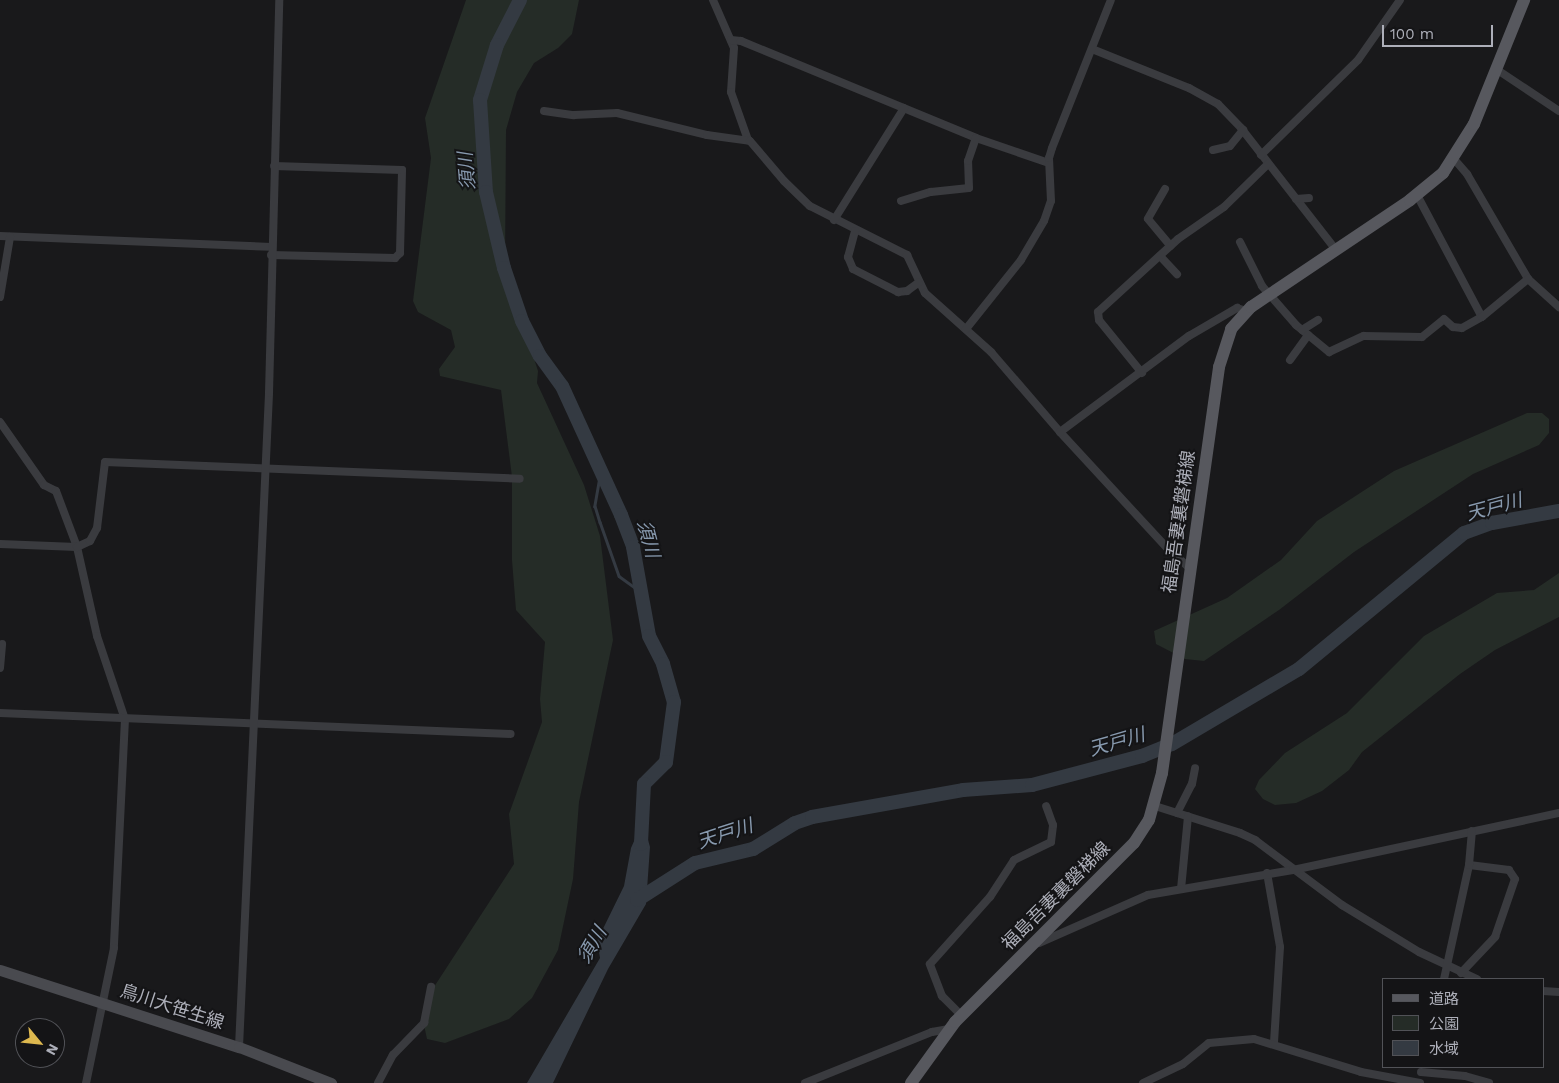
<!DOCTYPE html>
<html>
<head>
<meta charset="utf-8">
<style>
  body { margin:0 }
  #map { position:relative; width:1559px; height:1083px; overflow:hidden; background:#19191b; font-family:"Work Sans","Noto Sans JP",sans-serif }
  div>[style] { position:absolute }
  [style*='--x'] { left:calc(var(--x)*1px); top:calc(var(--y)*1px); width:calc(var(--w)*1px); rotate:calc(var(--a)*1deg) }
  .green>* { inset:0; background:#252c27 }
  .water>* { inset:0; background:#343a42 }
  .stream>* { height:2.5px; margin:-1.25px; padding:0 1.25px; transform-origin:1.25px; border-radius:1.25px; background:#343a42 }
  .river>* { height:14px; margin:-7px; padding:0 7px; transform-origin:7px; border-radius:7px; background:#343a42 }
  .street>* { height:8px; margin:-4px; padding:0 4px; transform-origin:4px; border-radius:4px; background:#3a3b3f }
  .secondary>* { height:11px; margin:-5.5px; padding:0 5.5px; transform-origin:5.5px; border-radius:5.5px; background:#494a4f }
  .primary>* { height:12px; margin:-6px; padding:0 6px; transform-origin:6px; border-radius:6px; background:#57585e }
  span { translate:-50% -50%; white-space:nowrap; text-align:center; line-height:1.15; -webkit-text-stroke:4px #141416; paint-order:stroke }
  .street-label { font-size:18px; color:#adafb9 }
  .water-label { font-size:19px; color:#889aaf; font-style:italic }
  .legend { position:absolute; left:1382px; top:978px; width:162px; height:90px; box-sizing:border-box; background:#141416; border:1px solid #515257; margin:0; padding:6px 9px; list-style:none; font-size:15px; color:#adafb9 }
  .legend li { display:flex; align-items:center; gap:10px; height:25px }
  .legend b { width:25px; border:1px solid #515257 }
  .north { position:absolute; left:15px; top:1018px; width:50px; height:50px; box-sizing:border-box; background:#141416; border:1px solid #515257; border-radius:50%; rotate:118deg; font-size:14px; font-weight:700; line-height:20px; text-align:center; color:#adafb9 }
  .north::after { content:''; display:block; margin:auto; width:18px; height:22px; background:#ddb84f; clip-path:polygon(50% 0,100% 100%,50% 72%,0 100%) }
  .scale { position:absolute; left:1382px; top:25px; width:111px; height:22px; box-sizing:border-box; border:2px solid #adafb9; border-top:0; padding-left:6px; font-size:15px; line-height:18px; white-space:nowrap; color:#adafb9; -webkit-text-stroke:4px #141416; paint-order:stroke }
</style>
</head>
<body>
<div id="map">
  <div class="green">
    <i style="clip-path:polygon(466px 0,579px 0,572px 34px,558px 48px,534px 63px,517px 92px,506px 130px,505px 267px,538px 371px,537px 383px,584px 485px,600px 536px,613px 640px,579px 802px,573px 879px,558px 950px,532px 998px,509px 1019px,445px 1043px,427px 1039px,424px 1025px,432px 990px,514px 864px,509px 814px,542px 722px,540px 699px,545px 642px,516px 610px,512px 560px,512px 477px,501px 390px,440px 376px,439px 369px,455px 347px,451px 330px,418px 312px,413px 301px,431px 158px,425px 118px)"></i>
    <i style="clip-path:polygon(1527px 413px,1542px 413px,1549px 419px,1549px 433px,1539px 445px,1473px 474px,1354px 552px,1279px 610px,1204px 661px,1185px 659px,1156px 644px,1154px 631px,1227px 598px,1281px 560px,1317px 521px,1394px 471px)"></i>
    <i style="clip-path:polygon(1559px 573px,1559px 617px,1495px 650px,1460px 674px,1362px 752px,1349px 770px,1322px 791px,1296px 803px,1275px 805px,1263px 799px,1255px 789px,1259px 780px,1285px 753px,1347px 713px,1424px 636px,1497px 593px,1534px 590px)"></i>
  </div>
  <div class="water">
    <i style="clip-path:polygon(643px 821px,650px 847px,646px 904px,608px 969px,553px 1083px,527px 1083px,600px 958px,597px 941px,624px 886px,631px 848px)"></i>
  </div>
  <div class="stream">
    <i style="--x:601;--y:471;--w:36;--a:100"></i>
    <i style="--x:595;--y:506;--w:17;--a:73"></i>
    <i style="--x:600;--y:522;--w:57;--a:70.6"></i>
    <i style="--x:619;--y:576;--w:27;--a:36"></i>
  </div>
  <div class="river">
    <i style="--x:520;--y:0;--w:51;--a:117.1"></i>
    <i style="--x:497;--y:45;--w:58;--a:107.2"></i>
    <i style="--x:480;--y:100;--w:92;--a:86.3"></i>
    <i style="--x:486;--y:192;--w:78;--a:76.7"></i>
    <i style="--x:504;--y:268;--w:56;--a:71.2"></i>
    <i style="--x:522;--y:321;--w:39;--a:63"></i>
    <i style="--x:540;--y:356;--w:37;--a:54"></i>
    <i style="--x:562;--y:386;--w:142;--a:65.4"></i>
    <i style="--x:621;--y:515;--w:34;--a:69"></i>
    <i style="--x:633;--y:547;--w:90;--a:79.8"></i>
    <i style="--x:649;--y:636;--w:31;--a:63"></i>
    <i style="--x:663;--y:664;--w:40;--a:74"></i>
    <i style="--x:674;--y:702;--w:61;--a:97.6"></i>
    <i style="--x:666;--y:762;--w:31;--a:135"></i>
    <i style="--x:644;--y:784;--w:60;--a:92.9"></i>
    <i style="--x:637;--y:900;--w:69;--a:-32.5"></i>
    <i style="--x:695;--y:863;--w:60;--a:-13.6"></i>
    <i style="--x:753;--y:849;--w:49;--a:-31.8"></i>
    <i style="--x:795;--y:823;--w:18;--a:-19"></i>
    <i style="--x:812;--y:817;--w:153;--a:-10.1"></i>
    <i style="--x:963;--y:790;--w:69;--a:-4.1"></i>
    <i style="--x:1032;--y:785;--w:114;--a:-14.8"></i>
    <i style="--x:1142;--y:756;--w:32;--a:-22"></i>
    <i style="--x:1172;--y:744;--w:147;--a:-30.6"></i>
    <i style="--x:1299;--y:669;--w:214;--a:-39.5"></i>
    <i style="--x:1464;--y:533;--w:30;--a:-20"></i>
    <i style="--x:1492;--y:523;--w:68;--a:-10.2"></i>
  </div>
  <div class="street">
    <i style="--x:713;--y:0;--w:52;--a:66.4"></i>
    <i style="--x:734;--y:48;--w:44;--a:93.9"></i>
    <i style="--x:731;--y:92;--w:51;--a:70.5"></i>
    <i style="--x:731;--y:40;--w:10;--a:6"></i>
    <i style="--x:741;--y:41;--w:254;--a:22.4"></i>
    <i style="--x:976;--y:138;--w:77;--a:18.9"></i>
    <i style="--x:1092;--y:49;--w:105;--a:21.9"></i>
    <i style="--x:1189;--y:88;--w:33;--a:29"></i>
    <i style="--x:1218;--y:104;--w:33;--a:46"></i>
    <i style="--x:1241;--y:128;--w:155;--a:52.1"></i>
    <i style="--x:1496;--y:69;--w:76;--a:33.7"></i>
    <i style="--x:544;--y:111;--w:30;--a:8"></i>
    <i style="--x:574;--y:115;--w:43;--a:-2.7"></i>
    <i style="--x:617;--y:113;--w:93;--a:13.7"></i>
    <i style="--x:707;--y:135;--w:43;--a:7.9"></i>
    <i style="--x:750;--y:141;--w:52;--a:49.6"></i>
    <i style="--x:784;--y:181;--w:36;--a:44"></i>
    <i style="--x:810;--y:206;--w:109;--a:26.8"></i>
    <i style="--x:907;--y:255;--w:42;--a:64.7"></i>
    <i style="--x:925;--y:293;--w:89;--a:41.8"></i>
    <i style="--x:991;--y:352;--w:106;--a:49.2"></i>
    <i style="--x:1060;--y:432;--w:161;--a:47.3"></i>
    <i style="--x:1169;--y:550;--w:28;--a:41"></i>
    <i style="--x:1213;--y:150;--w:17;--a:-13"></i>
    <i style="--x:1230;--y:146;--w:21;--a:-51"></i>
    <i style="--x:1261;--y:155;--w:136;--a:-44.4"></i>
    <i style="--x:1358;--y:60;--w:73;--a:-55"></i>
    <i style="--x:1454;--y:159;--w:20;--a:49"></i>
    <i style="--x:1467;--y:174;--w:121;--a:59.8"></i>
    <i style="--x:1528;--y:279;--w:42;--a:42.1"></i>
    <i style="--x:1165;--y:189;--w:34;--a:120"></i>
    <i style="--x:1148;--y:219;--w:35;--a:50"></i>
    <i style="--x:1417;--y:195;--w:138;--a:62"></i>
    <i style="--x:1296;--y:199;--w:13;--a:-4"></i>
    <i style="--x:901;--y:201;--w:31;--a:-17"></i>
    <i style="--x:931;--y:192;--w:38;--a:-6"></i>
    <i style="--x:969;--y:188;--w:27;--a:-92"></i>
    <i style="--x:968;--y:161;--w:24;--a:-71"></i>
    <i style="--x:834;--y:220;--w:132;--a:-58"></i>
    <i style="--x:855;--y:231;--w:27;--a:105"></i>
    <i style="--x:848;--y:257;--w:13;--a:67"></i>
    <i style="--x:853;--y:269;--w:51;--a:27.1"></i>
    <i style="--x:898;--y:292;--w:9;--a:-6"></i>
    <i style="--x:907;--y:291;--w:14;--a:-36"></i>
    <i style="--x:0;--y:236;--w:271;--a:2.3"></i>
    <i style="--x:1240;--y:242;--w:49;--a:63.4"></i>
    <i style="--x:1262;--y:286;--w:52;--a:48.9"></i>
    <i style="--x:1296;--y:325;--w:43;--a:39.3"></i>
    <i style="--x:1329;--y:352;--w:38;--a:-25"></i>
    <i style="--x:1364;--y:336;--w:58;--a:1"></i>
    <i style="--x:1422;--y:337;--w:28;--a:-39"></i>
    <i style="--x:1444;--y:319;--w:12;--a:42"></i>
    <i style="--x:1453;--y:327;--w:9;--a:6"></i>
    <i style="--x:1462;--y:328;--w:23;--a:-29"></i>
    <i style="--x:1482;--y:317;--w:60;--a:-39.6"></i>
    <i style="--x:271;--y:255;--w:124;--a:1.4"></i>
    <i style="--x:395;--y:258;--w:7;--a:-45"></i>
    <i style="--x:400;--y:253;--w:83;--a:-88.6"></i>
    <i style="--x:402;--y:170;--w:128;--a:-178.2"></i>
    <i style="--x:1160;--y:256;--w:25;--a:47"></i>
    <i style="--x:0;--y:297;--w:61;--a:-80.5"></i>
    <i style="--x:966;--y:329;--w:88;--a:-51.4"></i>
    <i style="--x:1021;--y:260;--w:45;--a:-59.5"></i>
    <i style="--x:1044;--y:221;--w:21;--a:-71"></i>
    <i style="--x:1051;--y:201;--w:43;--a:-92.7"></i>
    <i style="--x:1049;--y:158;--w:10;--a:-73"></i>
    <i style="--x:1052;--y:148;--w:159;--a:-68.3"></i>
    <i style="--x:1302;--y:330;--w:19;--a:-32"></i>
    <i style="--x:1290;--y:360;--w:31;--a:-54"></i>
    <i style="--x:1142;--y:373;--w:68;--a:-129.1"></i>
    <i style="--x:1099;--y:320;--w:8;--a:-97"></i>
    <i style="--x:1098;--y:312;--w:108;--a:-42.4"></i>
    <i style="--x:1178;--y:239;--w:56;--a:-34.8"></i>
    <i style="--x:1224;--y:207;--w:62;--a:-44.3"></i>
    <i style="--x:0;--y:422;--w:77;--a:55.1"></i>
    <i style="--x:44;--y:485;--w:13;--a:27"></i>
    <i style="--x:56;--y:491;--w:60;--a:69.4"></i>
    <i style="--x:77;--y:547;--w:91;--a:77.3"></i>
    <i style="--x:97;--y:636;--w:88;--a:71.4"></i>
    <i style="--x:125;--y:719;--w:229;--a:92.8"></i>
    <i style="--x:114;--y:948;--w:138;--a:101.7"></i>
    <i style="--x:1060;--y:432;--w:161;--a:-36.7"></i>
    <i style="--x:1189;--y:336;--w:56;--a:-30.3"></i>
    <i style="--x:1237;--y:308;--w:9;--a:18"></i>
    <i style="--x:0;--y:544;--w:77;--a:2.2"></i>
    <i style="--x:77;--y:547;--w:14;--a:-25"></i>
    <i style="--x:90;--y:541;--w:15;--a:-62"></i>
    <i style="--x:97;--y:528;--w:66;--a:-83.1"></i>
    <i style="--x:105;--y:462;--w:415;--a:2.3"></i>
    <i style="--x:0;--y:668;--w:24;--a:-85"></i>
    <i style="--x:0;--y:713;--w:511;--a:2.35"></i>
    <i style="--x:1155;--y:806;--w:89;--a:17.6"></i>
    <i style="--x:1240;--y:833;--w:17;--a:25"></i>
    <i style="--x:1255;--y:840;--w:109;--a:36.8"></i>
    <i style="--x:1342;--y:905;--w:90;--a:31.4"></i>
    <i style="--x:1419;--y:952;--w:64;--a:25"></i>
    <i style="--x:1177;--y:813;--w:33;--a:-63"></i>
    <i style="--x:1192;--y:784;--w:16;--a:-79"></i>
    <i style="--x:1267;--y:873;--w:75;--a:80"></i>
    <i style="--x:1280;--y:947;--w:96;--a:93.6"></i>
    <i style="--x:1181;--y:889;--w:73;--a:-84.5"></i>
    <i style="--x:1039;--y:943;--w:119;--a:-23.8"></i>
    <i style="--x:1148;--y:895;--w:147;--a:-9.8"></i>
    <i style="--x:1293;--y:870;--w:272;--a:-12.1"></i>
    <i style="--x:1461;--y:973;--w:50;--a:-46.6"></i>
    <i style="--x:1495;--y:937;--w:61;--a:-71"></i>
    <i style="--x:1515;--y:879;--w:11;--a:-124"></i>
    <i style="--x:1509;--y:870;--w:40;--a:-172.9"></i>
    <i style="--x:1444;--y:979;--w:117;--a:-77.6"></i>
    <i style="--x:1469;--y:865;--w:34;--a:-85"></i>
    <i style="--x:1543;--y:991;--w:16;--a:4"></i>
    <i style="--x:961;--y:1015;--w:27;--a:-135"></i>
    <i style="--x:942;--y:996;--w:34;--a:-111"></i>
    <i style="--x:930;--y:964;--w:90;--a:-48.2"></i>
    <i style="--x:990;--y:897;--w:44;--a:-57"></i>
    <i style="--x:1014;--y:860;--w:41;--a:-25.9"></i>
    <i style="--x:1051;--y:842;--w:17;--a:-83"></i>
    <i style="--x:1053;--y:825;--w:20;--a:-110"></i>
    <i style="--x:239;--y:1047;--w:655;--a:-87.37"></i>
    <i style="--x:269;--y:393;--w:393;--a:-88.5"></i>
    <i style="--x:1421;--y:1072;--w:44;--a:5.2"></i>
    <i style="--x:1465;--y:1076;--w:25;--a:16"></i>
    <i style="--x:378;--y:1083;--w:32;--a:-62"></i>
    <i style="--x:393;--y:1055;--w:45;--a:-45.9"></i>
    <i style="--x:424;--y:1023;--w:37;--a:-79"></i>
    <i style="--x:805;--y:1083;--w:137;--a:-21.9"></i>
    <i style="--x:932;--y:1032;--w:17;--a:-10"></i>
    <i style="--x:1143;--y:1083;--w:44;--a:-25.4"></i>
    <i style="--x:1183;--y:1064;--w:33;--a:-39"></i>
    <i style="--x:1209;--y:1043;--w:45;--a:-5.1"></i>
    <i style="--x:1254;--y:1039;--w:112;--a:17.1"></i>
    <i style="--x:1361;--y:1072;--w:60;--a:10.6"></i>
  </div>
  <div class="secondary">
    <i style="--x:0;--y:970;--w:251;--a:17.9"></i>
    <i style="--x:239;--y:1047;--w:99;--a:21.4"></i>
  </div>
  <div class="primary">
    <i style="--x:911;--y:1083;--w:75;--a:-54.2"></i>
    <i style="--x:955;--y:1022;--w:253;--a:-45"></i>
    <i style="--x:1134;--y:843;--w:27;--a:-57"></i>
    <i style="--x:1149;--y:820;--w:49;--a:-74.5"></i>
    <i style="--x:1162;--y:773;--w:410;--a:-82"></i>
    <i style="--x:1219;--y:367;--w:40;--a:-72"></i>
    <i style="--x:1231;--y:329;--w:30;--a:-48"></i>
    <i style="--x:1251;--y:307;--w:192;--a:-33.9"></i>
    <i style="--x:1410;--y:200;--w:43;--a:-39.3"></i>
    <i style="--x:1443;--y:173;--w:58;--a:-57.7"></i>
    <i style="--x:1474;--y:124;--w:134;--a:-68"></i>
  </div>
  <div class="street-label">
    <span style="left:1179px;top:522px;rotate:-82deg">福島吾妻裏磐梯線</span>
    <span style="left:1056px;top:896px;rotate:-45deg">福島吾妻裏磐梯線</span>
    <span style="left:172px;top:1007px;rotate:18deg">鳥川大笹生線</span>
  </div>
  <div class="water-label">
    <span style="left:467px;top:171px;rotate:-95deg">須川</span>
    <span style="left:1494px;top:507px;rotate:-15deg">天戸川</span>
    <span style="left:648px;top:539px;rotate:75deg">須川</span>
    <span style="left:1117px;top:742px;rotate:-16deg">天戸川</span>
    <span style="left:725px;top:834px;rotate:-18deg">天戸川</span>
    <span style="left:592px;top:945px;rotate:-60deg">須川</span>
  </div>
  <ul class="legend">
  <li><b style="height:6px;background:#57585e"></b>道路</li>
  <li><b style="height:14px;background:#252c27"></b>公園</li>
  <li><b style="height:14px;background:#343a42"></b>水域</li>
  </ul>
  <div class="north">N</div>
  <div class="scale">100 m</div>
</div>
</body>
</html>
